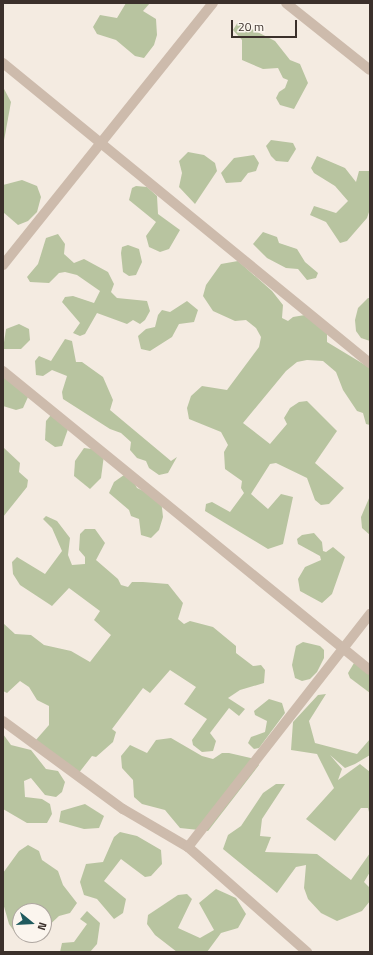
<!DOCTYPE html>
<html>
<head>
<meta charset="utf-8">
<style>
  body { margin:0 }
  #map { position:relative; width:373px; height:955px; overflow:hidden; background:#f4ebe1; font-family:"Titillium Web",sans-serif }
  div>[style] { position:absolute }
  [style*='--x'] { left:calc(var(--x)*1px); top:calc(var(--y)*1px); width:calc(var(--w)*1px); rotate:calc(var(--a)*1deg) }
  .green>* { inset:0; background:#b8c4a0 }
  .minor>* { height:10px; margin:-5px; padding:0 5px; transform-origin:5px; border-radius:5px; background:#cdbbac }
  .tertiary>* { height:10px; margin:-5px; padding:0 5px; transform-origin:5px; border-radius:5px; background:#cdbbac }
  span { translate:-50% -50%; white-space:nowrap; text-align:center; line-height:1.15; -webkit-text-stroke:3px #fbf5ee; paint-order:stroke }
  .frame { position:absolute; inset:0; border:4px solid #3b302b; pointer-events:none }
  .north { position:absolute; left:12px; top:903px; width:40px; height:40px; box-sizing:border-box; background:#fbf5ee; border:1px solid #aea6a0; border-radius:50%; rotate:108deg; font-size:11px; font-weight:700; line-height:16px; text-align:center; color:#3b302b }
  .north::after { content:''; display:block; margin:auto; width:14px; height:18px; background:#1f5a5e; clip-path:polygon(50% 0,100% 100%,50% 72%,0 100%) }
  .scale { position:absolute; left:231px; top:20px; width:66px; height:18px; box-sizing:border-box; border:2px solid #3b302b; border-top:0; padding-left:5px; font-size:12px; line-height:14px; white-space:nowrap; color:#3b302b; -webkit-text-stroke:3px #fbf5ee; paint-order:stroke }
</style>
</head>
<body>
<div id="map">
  <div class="green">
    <i style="clip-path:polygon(126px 3px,150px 3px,143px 11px,156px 19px,157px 35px,154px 45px,144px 58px,135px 56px,116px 40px,97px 34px,93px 27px,100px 15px,117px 18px)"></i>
    <i style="clip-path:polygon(238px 22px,275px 41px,290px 60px,300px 64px,308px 83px,294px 109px,280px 105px,276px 98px,279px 92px,285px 88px,288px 80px,283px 78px,278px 68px,263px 69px,242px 60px,242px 40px,233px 30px)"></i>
    <i style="clip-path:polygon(3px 87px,11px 102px,3px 146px)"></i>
    <i style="clip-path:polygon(271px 140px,293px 143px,296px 149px,288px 162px,276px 161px,271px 156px,266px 146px)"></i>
    <i style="clip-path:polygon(188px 152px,204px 155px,215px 163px,217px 171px,195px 204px,179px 187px,182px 173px,179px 161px)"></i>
    <i style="clip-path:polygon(254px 155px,259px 163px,256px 171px,248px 173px,241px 182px,226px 183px,221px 173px,234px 158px)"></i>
    <i style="clip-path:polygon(317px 156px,345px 168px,356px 182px,359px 171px,370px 171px,370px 209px,367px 218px,347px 241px,340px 243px,326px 222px,310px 215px,314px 206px,336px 213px,348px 201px,335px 186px,314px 173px,311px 168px)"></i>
    <i style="clip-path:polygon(22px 180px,37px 186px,41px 197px,37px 212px,28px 221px,18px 225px,3px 212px,3px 185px)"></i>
    <i style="clip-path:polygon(136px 186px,147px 187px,157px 196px,158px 214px,180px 230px,169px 249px,160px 252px,149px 247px,146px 236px,156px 222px,129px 200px,132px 188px)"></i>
    <i style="clip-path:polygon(263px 232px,277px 237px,279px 243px,297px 249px,305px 262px,318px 273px,316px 278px,307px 280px,298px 269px,286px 268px,267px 258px,253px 244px)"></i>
    <i style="clip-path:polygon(58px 234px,65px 244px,64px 254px,74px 263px,84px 259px,108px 272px,114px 284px,111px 292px,117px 298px,147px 301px,150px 311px,145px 320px,140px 324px,133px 320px,127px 324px,97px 313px,85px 334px,80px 336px,73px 333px,80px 323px,62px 302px,65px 297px,73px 296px,94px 303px,100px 291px,77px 275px,65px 272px,59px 273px,49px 283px,30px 282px,27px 277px,38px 264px,46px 238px)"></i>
    <i style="clip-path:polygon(128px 245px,139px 249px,142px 262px,136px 275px,129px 276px,123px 272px,121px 253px,122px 247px)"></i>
    <i style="clip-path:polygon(238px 261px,272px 291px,283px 305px,282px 318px,288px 321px,293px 317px,305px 315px,327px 332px,327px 342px,370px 368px,370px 425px,366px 424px,363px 413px,357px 411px,343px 390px,336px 372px,323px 361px,307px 360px,297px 362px,286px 371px,243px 423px,270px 444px,287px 424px,284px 418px,290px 408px,299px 402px,307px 401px,337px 431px,315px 463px,344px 488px,329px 504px,321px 505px,315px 500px,307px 478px,276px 463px,270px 464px,251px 494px,268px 509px,281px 494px,293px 497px,283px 544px,268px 549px,205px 511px,206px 504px,212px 502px,230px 512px,244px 493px,241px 488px,242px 481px,225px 469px,224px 452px,228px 445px,221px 432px,189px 419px,187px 408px,191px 396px,202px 386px,227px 390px,259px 347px,261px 337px,256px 328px,246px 320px,235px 321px,213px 311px,203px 296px,206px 285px,221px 264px)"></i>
    <i style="clip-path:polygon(368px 298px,370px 298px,370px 341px,361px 338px,356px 331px,355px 320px,358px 308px)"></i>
    <i style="clip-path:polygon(187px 301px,198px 310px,194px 322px,179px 324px,172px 337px,150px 351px,141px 349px,138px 336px,146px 329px,155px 327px,158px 315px,162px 310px,170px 312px)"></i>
    <i style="clip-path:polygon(19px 324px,29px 329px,30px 340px,21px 349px,3px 349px,6px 329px)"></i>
    <i style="clip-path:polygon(65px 339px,72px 341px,76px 362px,82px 362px,103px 377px,113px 400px,110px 410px,171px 461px,177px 457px,168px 473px,159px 475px,149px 468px,146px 461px,137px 458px,130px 450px,131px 442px,121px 433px,110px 429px,63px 399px,62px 392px,67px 376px,52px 370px,43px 376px,36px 375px,35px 361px,39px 356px,51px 361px)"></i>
    <i style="clip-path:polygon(3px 375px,28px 397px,23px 408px,16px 410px,3px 406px)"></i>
    <i style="clip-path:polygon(51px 415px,68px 429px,62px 446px,55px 447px,45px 440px,46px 421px)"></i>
    <i style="clip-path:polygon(3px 447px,20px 463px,19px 472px,28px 480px,27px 487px,3px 517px)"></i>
    <i style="clip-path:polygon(84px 448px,99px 450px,104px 455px,101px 478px,90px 489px,74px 476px,75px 461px)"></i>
    <i style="clip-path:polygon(124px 475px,133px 480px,137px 488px,161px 499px,163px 517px,159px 530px,151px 538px,141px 535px,139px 519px,131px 516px,129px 510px,109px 493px,114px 482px)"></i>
    <i style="clip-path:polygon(370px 496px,370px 535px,362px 528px,361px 517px)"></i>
    <i style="clip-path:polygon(46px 516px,57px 521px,70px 538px,68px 555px,72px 565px,85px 564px,85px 557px,79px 550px,80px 534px,85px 529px,95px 529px,105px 543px,96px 560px,118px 579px,121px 585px,128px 587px,132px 582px,143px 582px,168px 584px,183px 603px,178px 619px,184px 624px,190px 621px,213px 627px,236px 646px,236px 653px,253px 666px,261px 665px,265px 670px,264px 683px,240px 690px,228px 698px,245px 709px,239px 716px,229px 708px,210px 733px,216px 741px,213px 751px,202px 752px,193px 745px,192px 740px,207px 719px,184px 704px,196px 687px,170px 670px,150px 693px,143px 688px,112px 729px,116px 732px,113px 742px,96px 757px,92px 756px,78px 774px,35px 741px,49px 725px,49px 706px,37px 700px,29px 687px,20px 681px,7px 693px,3px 691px,3px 623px,15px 634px,31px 635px,44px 645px,71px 651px,90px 662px,111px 635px,94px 620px,100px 611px,69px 588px,52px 606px,20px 585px,13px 574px,12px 562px,17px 557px,45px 574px,62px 551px,52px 528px,43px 519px)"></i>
    <i style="clip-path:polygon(314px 533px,322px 542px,323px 551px,326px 552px,333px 547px,345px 557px,332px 594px,322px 603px,300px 591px,298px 579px,305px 567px,321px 560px,320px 556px,298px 544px,297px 539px,302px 535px)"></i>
    <i style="clip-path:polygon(303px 642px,320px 646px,324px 650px,324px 658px,317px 672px,310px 679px,302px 681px,295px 678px,292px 665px,296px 646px)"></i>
    <i style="clip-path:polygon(354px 663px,370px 665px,370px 693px,350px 678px,348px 673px)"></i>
    <i style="clip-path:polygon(326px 694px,309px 721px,315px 743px,357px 754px,370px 739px,370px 755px,355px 764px,345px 768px,330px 755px,342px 769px,338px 780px,360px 764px,370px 772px,370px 816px,368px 808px,361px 808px,335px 841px,306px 819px,334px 788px,317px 754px,291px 750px,293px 722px,318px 695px)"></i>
    <i style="clip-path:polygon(269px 699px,282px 703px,285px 713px,259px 748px,254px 749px,248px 743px,251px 737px,265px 732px,267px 721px,255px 715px,254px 711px)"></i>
    <i style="clip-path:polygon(3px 734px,11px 745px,31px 750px,46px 769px,58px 771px,65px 782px,62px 792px,56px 797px,45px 795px,31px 778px,24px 781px,25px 797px,42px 799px,50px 804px,52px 814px,47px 823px,27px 823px,3px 809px)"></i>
    <i style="clip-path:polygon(171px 738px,202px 756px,213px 759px,222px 753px,229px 753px,255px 759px,259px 765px,208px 831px,180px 828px,165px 810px,142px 804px,134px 797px,133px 780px,122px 768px,121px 756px,130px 745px,147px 753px,156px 740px)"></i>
    <i style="clip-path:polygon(276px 784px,285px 784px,262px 819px,260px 836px,271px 837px,265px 852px,317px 854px,351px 880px,370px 853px,370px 872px,364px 882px,370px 888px,370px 901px,362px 911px,337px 921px,321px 913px,308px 899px,304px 888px,306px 865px,296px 867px,277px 893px,223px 849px,228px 835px,241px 826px,263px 793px)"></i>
    <i style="clip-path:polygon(85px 804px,104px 816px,99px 828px,84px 829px,59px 822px,61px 811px)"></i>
    <i style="clip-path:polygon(120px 832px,137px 836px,161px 850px,162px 864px,151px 876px,145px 877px,121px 859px,104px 881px,126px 899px,123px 913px,114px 919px,97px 899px,84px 895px,80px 882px,86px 864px,103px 862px,114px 837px)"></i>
    <i style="clip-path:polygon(28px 845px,39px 851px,42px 860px,58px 871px,63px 885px,77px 903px,70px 913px,59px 916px,44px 930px,44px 911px,20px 911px,20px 935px,40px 935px,26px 940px,14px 931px,9px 924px,3px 903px,3px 873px,19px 851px)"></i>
    <i style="clip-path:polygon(216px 889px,236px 898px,246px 914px,238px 928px,221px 933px,207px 952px,177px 952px,155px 935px,147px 924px,148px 915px,178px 895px,187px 894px,192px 899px,178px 928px,200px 938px,214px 930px,199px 903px)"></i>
    <i style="clip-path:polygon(87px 911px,100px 923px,97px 944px,90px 952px,60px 952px,62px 943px,74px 942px,87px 924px,80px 919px)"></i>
  </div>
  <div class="minor">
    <i style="--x:286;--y:3;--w:107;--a:38.6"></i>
    <i style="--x:3;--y:265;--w:336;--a:-51.3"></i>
    <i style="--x:3;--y:371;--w:473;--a:39.2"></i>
    <i style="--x:3;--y:721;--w:149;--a:36.3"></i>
    <i style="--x:123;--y:809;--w:75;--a:30.3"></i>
    <i style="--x:188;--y:847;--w:159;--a:41.4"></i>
    <i style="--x:188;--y:847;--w:296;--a:-52"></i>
  </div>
  <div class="tertiary">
    <i style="--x:3;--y:63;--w:474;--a:39.3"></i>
  </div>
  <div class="frame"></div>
  <div class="north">N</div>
  <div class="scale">20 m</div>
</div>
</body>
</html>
